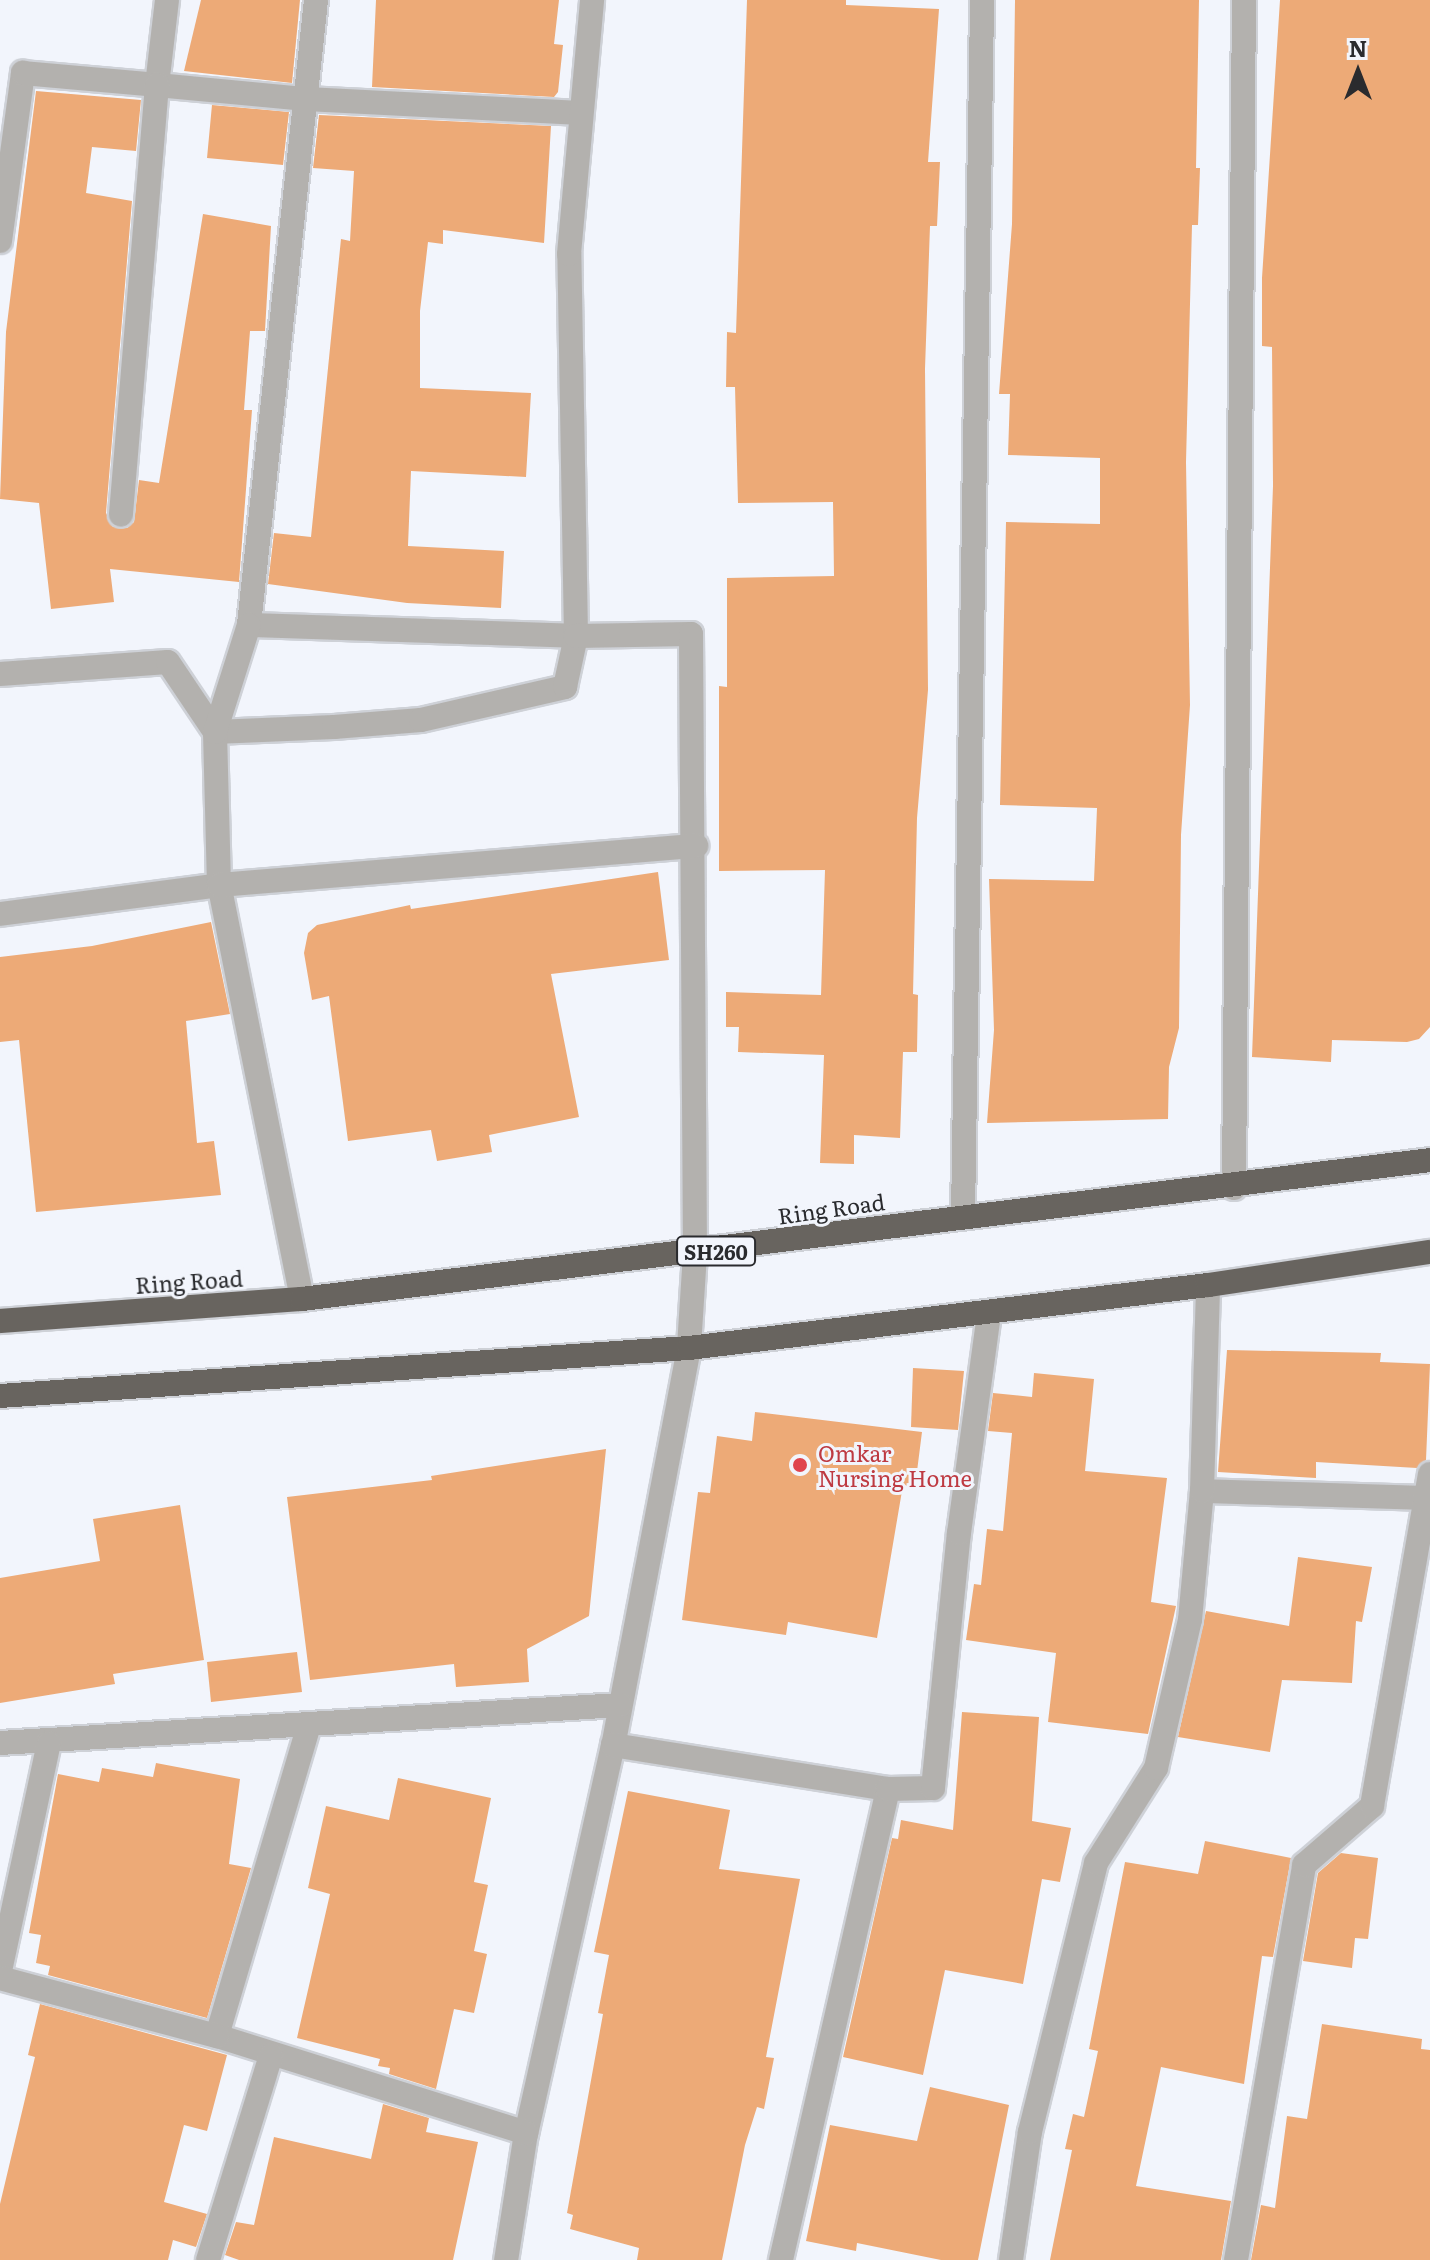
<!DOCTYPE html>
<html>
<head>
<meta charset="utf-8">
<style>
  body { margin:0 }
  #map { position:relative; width:1430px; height:2260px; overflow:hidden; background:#f2f5fc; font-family:Literata,serif }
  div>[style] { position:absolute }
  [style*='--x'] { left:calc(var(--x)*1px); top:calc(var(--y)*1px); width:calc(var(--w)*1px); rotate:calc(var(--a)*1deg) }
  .building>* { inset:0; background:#edaa77 }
  .roads { filter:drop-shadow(2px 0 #ced1d7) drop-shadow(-2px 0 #ced1d7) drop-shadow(0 2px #ced1d7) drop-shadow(0 -2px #ced1d7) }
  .street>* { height:24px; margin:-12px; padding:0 12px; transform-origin:12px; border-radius:12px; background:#b3b1ae }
  .highway>* { height:24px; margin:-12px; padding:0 12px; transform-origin:12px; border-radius:12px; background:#68645f }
  .dots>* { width:22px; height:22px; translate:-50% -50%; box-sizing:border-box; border:4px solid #f2f5fc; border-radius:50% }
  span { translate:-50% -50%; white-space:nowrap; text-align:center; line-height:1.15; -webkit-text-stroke:6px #f2f5fc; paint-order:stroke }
  .shield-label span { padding:2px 6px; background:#f2f5fc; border:2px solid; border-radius:6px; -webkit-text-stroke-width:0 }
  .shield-label { font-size:20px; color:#2a2b2e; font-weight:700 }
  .street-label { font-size:22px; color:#2a2b2e }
  .health-label { font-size:22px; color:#be3a42 }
  .left { translate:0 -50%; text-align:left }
  .north { position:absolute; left:1318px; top:32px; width:80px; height:80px; -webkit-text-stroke:6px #f2f5fc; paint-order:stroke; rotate:0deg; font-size:22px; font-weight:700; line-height:32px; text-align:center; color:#2a2b2e }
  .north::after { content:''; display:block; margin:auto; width:28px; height:36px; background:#2a2b2e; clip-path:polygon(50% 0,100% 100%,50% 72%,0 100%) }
</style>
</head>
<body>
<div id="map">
  <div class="building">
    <i style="clip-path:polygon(201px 0,300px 0,292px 83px,184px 71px)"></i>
    <i style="clip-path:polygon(376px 0,559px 0,554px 44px,563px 45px,558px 92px,554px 97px,372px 87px)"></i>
    <i style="clip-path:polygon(747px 0,846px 0,846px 5px,939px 9px,928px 162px,940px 162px,937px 226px,930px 226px,925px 369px,928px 690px,917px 818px,913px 994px,918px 995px,917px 1052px,903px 1052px,900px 1138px,854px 1135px,854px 1164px,820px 1163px,824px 1055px,738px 1052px,739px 1027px,726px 1027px,726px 992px,821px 995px,825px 870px,719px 871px,719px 686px,727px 687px,727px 578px,834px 576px,833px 502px,738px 503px,735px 387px,726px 387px,727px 332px,736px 333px)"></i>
    <i style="clip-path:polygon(1015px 0,1199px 0,1196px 168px,1200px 168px,1198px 225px,1192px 225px,1186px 462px,1190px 705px,1181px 835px,1179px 1028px,1169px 1067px,1168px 1119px,987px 1123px,994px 1030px,989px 879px,1094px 881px,1097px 808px,1000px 805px,1006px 522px,1100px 524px,1100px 458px,1008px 455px,1010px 394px,999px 394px,1012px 224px)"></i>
    <i style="clip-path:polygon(1280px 0,1430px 0,1430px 1027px,1419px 1039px,1407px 1042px,1332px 1040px,1331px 1062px,1252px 1057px,1273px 486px,1272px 347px,1262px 346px,1262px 278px)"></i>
    <i style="clip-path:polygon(36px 91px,141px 100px,136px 151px,92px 147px,86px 193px,132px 201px,106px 513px,113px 527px,127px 528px,134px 522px,139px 480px,159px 483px,203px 214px,271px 226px,265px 331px,250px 331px,244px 410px,252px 410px,239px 582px,110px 569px,114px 602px,51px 609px,39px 503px,0 499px,6px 332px)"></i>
    <i style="clip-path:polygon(212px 105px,289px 112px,283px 165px,207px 158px)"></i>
    <i style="clip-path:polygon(319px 115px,551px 126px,544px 243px,443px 230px,443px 244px,428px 242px,420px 311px,420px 388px,531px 393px,526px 477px,411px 471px,408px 546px,504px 551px,501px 608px,407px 603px,268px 584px,274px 533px,311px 537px,341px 239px,350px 241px,354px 171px,313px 168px)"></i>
    <i style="clip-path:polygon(658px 872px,669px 960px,551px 974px,579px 1117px,489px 1135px,492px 1152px,437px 1161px,431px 1130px,348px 1141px,329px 996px,312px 1000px,304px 953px,308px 933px,317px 925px,410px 905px,411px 909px)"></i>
    <i style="clip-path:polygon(211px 922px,230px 1014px,186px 1021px,197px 1143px,214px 1141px,221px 1195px,36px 1212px,19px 1040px,0 1042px,0 957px,92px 946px)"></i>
    <i style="clip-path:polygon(1227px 1350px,1381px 1353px,1380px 1362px,1430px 1364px,1426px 1460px,1417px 1468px,1316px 1462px,1316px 1478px,1218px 1472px)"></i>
    <i style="clip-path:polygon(913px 1368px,964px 1371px,958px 1430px,911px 1427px)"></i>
    <i style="clip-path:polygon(1034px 1373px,1094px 1379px,1085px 1471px,1167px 1478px,1151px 1602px,1176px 1606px,1148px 1734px,1048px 1722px,1056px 1653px,966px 1640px,974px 1584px,981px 1585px,987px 1529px,1003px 1531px,1012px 1433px,988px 1431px,993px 1393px,1032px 1397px)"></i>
    <i style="clip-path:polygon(755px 1412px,922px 1432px,915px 1487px,903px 1485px,877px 1638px,788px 1622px,786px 1635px,682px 1620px,698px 1492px,710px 1493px,717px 1436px,752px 1441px)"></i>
    <i style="clip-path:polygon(606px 1449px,589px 1616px,527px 1649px,529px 1682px,456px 1687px,454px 1664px,310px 1680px,287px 1497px,432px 1480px,431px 1476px)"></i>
    <i style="clip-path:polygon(180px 1505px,204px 1660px,113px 1674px,115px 1684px,0 1703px,0 1578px,100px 1561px,93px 1519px)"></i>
    <i style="clip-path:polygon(1298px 1557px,1372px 1567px,1362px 1622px,1356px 1621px,1352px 1683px,1282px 1680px,1270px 1752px,1178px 1737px,1206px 1611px,1289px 1626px)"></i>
    <i style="clip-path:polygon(297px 1652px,302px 1692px,211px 1702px,207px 1662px)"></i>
    <i style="clip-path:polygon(962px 1712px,1039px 1717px,1032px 1821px,1071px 1828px,1060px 1882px,1042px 1879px,1023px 1984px,945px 1970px,923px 2075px,843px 2057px,892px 1838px,898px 1839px,901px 1820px,953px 1830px)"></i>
    <i style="clip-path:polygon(156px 1763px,240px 1779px,229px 1864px,251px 1868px,207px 2018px,48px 1975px,50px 1966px,36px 1963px,41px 1935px,29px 1933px,58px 1774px,99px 1782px,102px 1768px,153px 1777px)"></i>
    <i style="clip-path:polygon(398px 1778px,491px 1798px,474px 1882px,488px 1885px,474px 1951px,487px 1954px,474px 2013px,454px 2009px,436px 2089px,389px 2074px,390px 2068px,378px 2066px,380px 2059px,297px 2038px,330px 1894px,308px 1888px,326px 1806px,389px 1820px)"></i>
    <i style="clip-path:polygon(628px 1791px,730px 1810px,719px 1869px,800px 1879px,766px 2057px,774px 2058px,764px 2109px,757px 2107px,745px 2145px,722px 2260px,637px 2260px,639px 2248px,570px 2229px,573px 2215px,567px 2213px,603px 2014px,598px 2013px,609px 1955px,594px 1952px)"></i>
    <i style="clip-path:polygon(1205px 1841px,1291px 1858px,1273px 1957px,1262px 1956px,1244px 2084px,1161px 2067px,1136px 2186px,1231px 2201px,1221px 2260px,1050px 2260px,1072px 2150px,1065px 2149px,1073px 2114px,1084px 2117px,1098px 2051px,1089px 2049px,1125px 1862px,1198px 1874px)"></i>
    <i style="clip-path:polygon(1341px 1853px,1378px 1858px,1368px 1939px,1355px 1938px,1352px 1968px,1303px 1961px,1318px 1873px)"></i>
    <i style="clip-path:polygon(40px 2004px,227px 2055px,207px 2131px,184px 2125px,164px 2202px,207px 2214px,196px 2247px,173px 2240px,168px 2260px,0 2260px,0 2204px,35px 2057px,28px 2055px)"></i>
    <i style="clip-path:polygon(1322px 2024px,1422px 2039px,1421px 2049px,1430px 2050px,1430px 2260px,1251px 2260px,1261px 2205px,1275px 2208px,1287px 2116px,1307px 2119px)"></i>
    <i style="clip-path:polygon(930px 2087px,1009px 2105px,978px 2260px,941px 2260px,857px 2243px,856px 2251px,806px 2241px,830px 2125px,917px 2141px)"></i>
    <i style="clip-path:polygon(383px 2104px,429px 2118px,426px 2132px,478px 2142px,453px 2260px,239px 2260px,225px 2255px,236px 2222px,254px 2225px,274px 2137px,371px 2159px)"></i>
  </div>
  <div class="roads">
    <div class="street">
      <i style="--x:167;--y:0;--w:86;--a:96.7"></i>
      <i style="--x:157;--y:85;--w:150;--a:5.4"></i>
      <i style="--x:306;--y:99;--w:275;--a:2.9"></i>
      <i style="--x:316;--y:0;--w:629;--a:96.12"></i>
      <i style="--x:249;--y:625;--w:327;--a:1.9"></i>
      <i style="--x:576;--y:636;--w:382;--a:-91"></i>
      <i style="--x:569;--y:254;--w:255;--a:-84.8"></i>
      <i style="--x:0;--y:241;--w:170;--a:-82.2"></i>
      <i style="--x:23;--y:73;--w:135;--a:5.1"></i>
      <i style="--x:157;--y:85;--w:431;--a:94.8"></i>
      <i style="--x:0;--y:674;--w:168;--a:-4.1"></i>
      <i style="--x:168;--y:662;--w:84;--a:56.1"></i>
      <i style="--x:215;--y:732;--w:119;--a:-2.4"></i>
      <i style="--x:334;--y:727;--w:87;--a:-4.6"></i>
      <i style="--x:421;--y:720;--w:148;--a:-12.9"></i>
      <i style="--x:565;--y:687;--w:52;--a:-77.8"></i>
      <i style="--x:576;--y:636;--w:115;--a:-1"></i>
      <i style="--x:691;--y:634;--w:620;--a:89.63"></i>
      <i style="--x:695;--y:1254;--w:94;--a:93.7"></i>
      <i style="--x:689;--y:1348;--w:404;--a:100.8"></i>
      <i style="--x:613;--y:1745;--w:398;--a:102.6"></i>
      <i style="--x:526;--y:2133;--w:129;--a:98.9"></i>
      <i style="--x:0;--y:914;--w:221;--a:-7.5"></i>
      <i style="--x:219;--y:885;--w:153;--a:-91.5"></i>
      <i style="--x:215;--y:732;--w:112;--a:-72.4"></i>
      <i style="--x:1234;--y:1188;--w:1188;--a:-89.52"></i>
      <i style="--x:963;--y:1216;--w:1216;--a:-89.1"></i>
      <i style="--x:302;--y:1299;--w:422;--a:-101.3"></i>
      <i style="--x:219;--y:885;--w:479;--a:-4.7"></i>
      <i style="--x:1202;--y:1491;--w:228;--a:1.8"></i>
      <i style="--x:309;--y:1725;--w:324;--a:106.5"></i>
      <i style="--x:217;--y:2036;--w:324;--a:17.4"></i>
      <i style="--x:0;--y:1743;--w:621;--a:-3.51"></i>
      <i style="--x:613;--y:1745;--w:278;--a:9.1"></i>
      <i style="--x:888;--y:1789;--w:483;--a:102.8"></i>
      <i style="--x:888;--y:1789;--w:45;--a:-1.3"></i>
      <i style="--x:933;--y:1788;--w:256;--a:-84.2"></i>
      <i style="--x:959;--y:1533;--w:221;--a:-82.2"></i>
      <i style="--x:0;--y:1971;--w:233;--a:-77.9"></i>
      <i style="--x:0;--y:1978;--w:225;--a:15"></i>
      <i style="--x:208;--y:2260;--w:214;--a:-72.9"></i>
      <i style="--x:1011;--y:2260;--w:129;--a:-81.6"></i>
      <i style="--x:1030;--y:2132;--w:277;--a:-76.2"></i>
      <i style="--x:1096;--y:1863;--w:112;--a:-57.7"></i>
      <i style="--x:1156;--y:1768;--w:152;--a:-77.1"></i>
      <i style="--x:1190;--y:1620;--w:130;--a:-84.7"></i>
      <i style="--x:1202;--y:1491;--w:206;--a:-88.3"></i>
      <i style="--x:1236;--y:2260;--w:401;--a:-80.2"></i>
      <i style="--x:1304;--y:1865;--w:90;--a:-40.9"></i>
      <i style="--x:1372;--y:1806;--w:337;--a:-80.1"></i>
    </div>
    <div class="highway">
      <i style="--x:0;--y:1321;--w:303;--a:-4.2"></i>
      <i style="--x:302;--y:1299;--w:1137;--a:-7.02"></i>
      <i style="--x:0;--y:1396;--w:691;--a:-3.99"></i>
      <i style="--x:689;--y:1348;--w:523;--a:-6.92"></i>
      <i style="--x:1208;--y:1285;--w:224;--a:-8.5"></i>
    </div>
  </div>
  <div class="dots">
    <i style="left:800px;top:1465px;background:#e0444e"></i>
  </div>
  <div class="shield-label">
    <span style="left:716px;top:1251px">SH260</span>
  </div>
  <div class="street-label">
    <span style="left:831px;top:1208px;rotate:-8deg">Ring Road</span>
    <span style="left:189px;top:1281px;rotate:-4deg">Ring Road</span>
  </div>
  <div class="health-label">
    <span class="left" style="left:818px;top:1465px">Omkar<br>Nursing Home</span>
  </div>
  <div class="north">N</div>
</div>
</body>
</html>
